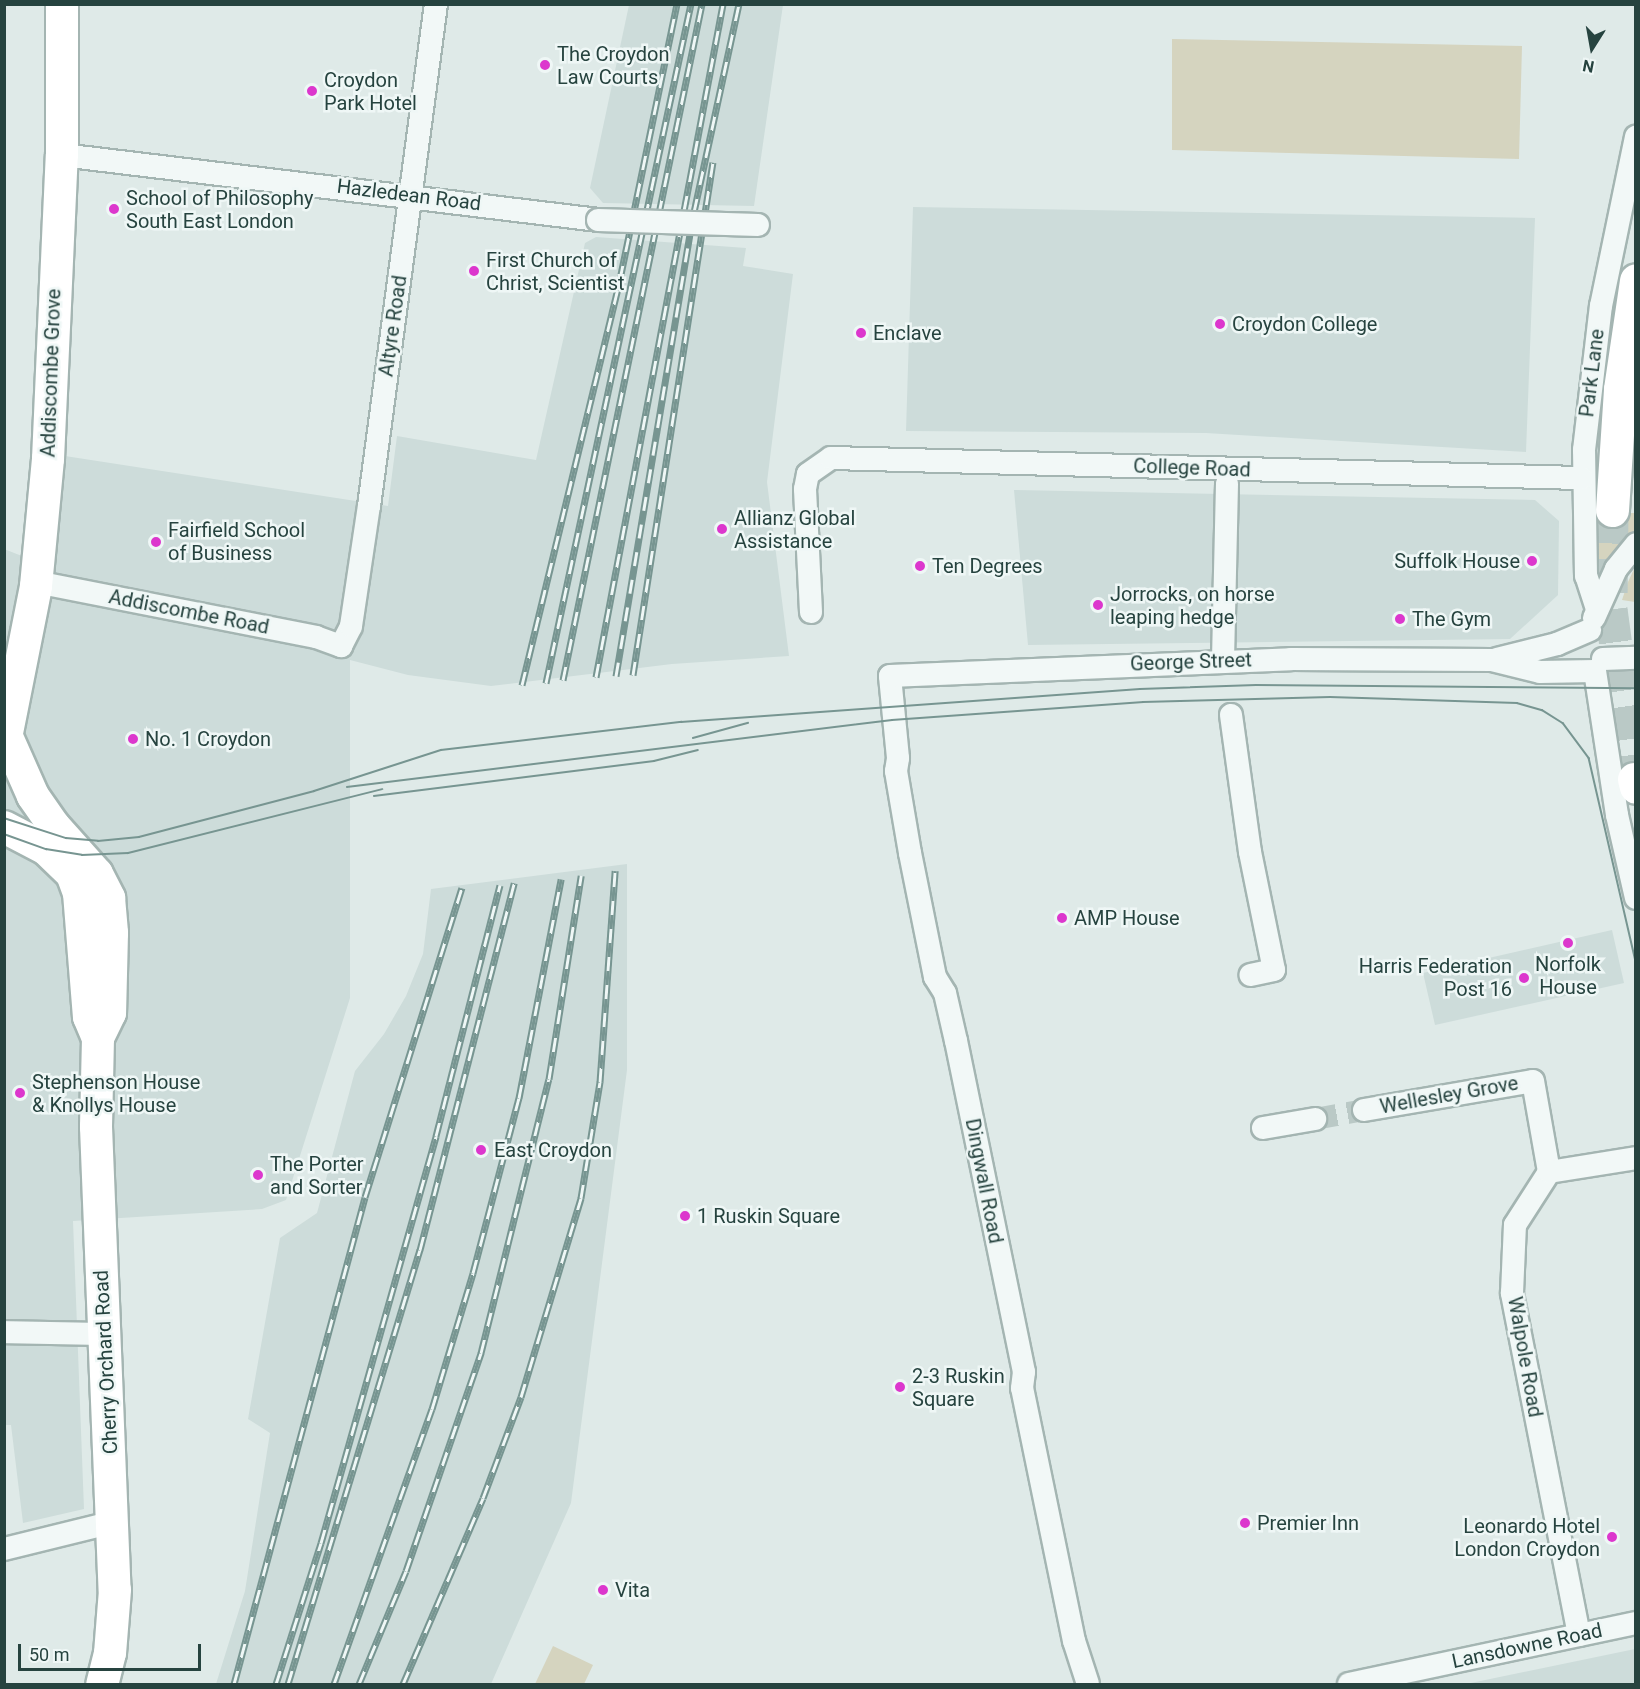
<!DOCTYPE html>
<html>
<head>
<meta charset="utf-8">
<style>
  body { margin:0 }
  #map { position:relative; width:1640px; height:1689px; overflow:hidden; background:#dfeae8; font-family:Roboto,sans-serif }
  div>[style] { position:absolute }
  [style*='--x'] { left:calc(var(--x)*1px); top:calc(var(--y)*1px); width:calc(var(--w)*1px); rotate:calc(var(--a)*1deg) }
  .built>* { inset:0; background:#cddcda }
  .green>* { inset:0; background:#d5d4bf }
  .street-tunnel>* { height:22px; margin-top:-11px; transform-origin:0; background:repeating-linear-gradient(90deg,#bac9c6 0 22px,transparent 0 33px) }
  .primary-tunnel>* { height:33px; margin-top:-16.5px; transform-origin:0; background:repeating-linear-gradient(90deg,#bac9c6 0 33px,transparent 0 49px) }
  .roads { filter:drop-shadow(2px 0 #a4b5b2) drop-shadow(-2px 0 #a4b5b2) drop-shadow(0 2px #a4b5b2) drop-shadow(0 -2px #a4b5b2) }
  .street>* { height:22px; margin:-11px; padding:0 11px; transform-origin:11px; border-radius:11px; background:#f2f8f7 }
  .secondary>* { height:32px; margin:-16px; padding:0 16px; transform-origin:16px; border-radius:16px; background:#fff }
  .primary>* { height:33px; margin:-16.5px; padding:0 16.5px; transform-origin:16.5px; border-radius:16.5px; background:#fff }
  .tram>* { height:1.5px; margin:-0.75px; padding:0 0.75px; transform-origin:0.75px; border-radius:0.75px; background:#779591 }
  .rail>* { height:7px; margin-top:-3.5px; transform-origin:0; background:repeating-linear-gradient(90deg,#eff7f6 0 14px,#779591 0 28px); box-sizing:border-box; border-block:2px solid #779591 }
  .bridges { filter:drop-shadow(2px 0 #a4b5b2) drop-shadow(-2px 0 #a4b5b2) drop-shadow(0 2px #a4b5b2) drop-shadow(0 -2px #a4b5b2) }
  .street-bridge>* { height:22px; margin:-11px; padding:0 11px; transform-origin:11px; border-radius:11px; background:#f2f8f7 }
  .dots>* { width:16px; height:16px; translate:-50% -50%; box-sizing:border-box; border:3px solid #eff7f6; border-radius:50% }
  span { translate:-50% -50%; white-space:nowrap; text-align:center; line-height:1.15; -webkit-text-stroke:5px #eff7f6; paint-order:stroke }
  .poi-label { font-size:20px; color:#26433f }
  .left { translate:0 -50%; text-align:left }
  .right { translate:-100% -50%; text-align:right }
  .street-label { font-size:20px; color:#26433f }
  .frame { position:absolute; inset:0; border:6px solid #26433f; pointer-events:none }
  .north { position:absolute; left:1562px; top:18px; width:60px; height:60px; -webkit-text-stroke:4px #eff7f6; paint-order:stroke; rotate:191deg; font-size:16px; font-weight:700; line-height:24px; text-align:center; color:#26433f }
  .north::after { content:''; display:block; margin:auto; width:21px; height:27px; background:#26433f; clip-path:polygon(50% 0,100% 100%,50% 72%,0 100%) }
  .scale { position:absolute; left:18px; top:1644px; width:183px; height:27px; box-sizing:border-box; border:3px solid #26433f; border-top:0; padding-left:8px; font-size:18px; line-height:21px; white-space:nowrap; color:#26433f; -webkit-text-stroke:4px #eff7f6; paint-order:stroke }
</style>
</head>
<body>
<div id="map">
  <div class="built">
    <i style="clip-path:polygon(629px 5px,783px 5px,754px 206px,603px 203px,590px 188px)"></i>
    <i style="clip-path:polygon(913px 207px,1535px 218px,1526px 452px,1206px 433px,906px 431px)"></i>
    <i style="clip-path:polygon(596px 237px,746px 248px,743px 266px,793px 274px,767px 482px,789px 656px,672px 664px,491px 686px,408px 675px,350px 660px,350px 998px,286px 1200px,262px 1209px,73px 1221px,84px 1509px,23px 1523px,11px 1425px,4px 1425px,4px 549px,55px 569px,65px 456px,388px 506px,397px 436px,536px 460px,585px 243px)"></i>
    <i style="clip-path:polygon(1014px 490px,1535px 500px,1559px 521px,1558px 595px,1510px 639px,1028px 645px)"></i>
    <i style="clip-path:polygon(627px 864px,627px 1070px,571px 1503px,491px 1684px,216px 1684px,245px 1591px,270px 1433px,248px 1419px,280px 1238px,317px 1213px,355px 1071px,384px 1034px,406px 996px,423px 954px,431px 889px)"></i>
    <i style="clip-path:polygon(1612px 930px,1624px 983px,1435px 1025px,1423px 973px)"></i>
    <i style="clip-path:polygon(1635px 1649px,1635px 1684px,1466px 1684px)"></i>
  </div>
  <div class="green">
    <i style="clip-path:polygon(1172px 39px,1522px 46px,1519px 159px,1172px 150px)"></i>
    <i style="clip-path:polygon(1598px 513px,1636px 513px,1635px 533px,1603px 577px,1598px 577px)"></i>
    <i style="clip-path:polygon(1635px 567px,1635px 602px,1622px 600px,1628px 582px)"></i>
    <i style="clip-path:polygon(553px 1646px,593px 1665px,584px 1684px,535px 1684px)"></i>
  </div>
  <div class="street-tunnel">
    <i style="--x:1315;--y:1119;--w:50;--a:-10.4"></i>
  </div>
  <div class="primary-tunnel">
    <i style="--x:1612;--y:510;--w:99;--a:90.6"></i>
    <i style="--x:1611;--y:609;--w:172;--a:82.3"></i>
  </div>
  <div class="roads">
    <div class="street">
      <i style="--x:62;--y:155;--w:540;--a:6.91"></i>
      <i style="--x:36;--y:582;--w:285;--a:11.1"></i>
      <i style="--x:316;--y:637;--w:27;--a:20"></i>
      <i style="--x:341;--y:646;--w:22;--a:-63"></i>
      <i style="--x:351;--y:626;--w:121;--a:-81.5"></i>
      <i style="--x:369;--y:506;--w:506;--a:-82.4"></i>
      <i style="--x:1597;--y:609;--w:35;--a:-108"></i>
      <i style="--x:1586;--y:576;--w:126;--a:-90.9"></i>
      <i style="--x:1584;--y:450;--w:145;--a:-83.3"></i>
      <i style="--x:1601;--y:306;--w:173;--a:-78.3"></i>
      <i style="--x:811;--y:612;--w:123;--a:-92.8"></i>
      <i style="--x:805;--y:489;--w:15;--a:-79"></i>
      <i style="--x:808;--y:474;--w:28;--a:-35"></i>
      <i style="--x:831;--y:458;--w:751;--a:1.53"></i>
      <i style="--x:1594;--y:618;--w:54;--a:-65.8"></i>
      <i style="--x:1616;--y:569;--w:32;--a:-51"></i>
      <i style="--x:1497;--y:659;--w:62;--a:-14"></i>
      <i style="--x:1557;--y:644;--w:36;--a:-23"></i>
      <i style="--x:1603;--y:659;--w:33;--a:-2"></i>
      <i style="--x:1223;--y:660;--w:176;--a:-88.7"></i>
      <i style="--x:1595;--y:671;--w:146;--a:81.3"></i>
      <i style="--x:1617;--y:815;--w:85;--a:77.1"></i>
      <i style="--x:1231;--y:715;--w:138;--a:82.1"></i>
      <i style="--x:1250;--y:852;--w:120;--a:78.5"></i>
      <i style="--x:1274;--y:970;--w:24;--a:168"></i>
      <i style="--x:1364;--y:1110;--w:171;--a:-9.7"></i>
      <i style="--x:1533;--y:1081;--w:92;--a:80"></i>
      <i style="--x:1263;--y:1128;--w:53;--a:-9.8"></i>
      <i style="--x:4;--y:1332;--w:100;--a:1.1"></i>
      <i style="--x:4;--y:1549;--w:113;--a:-13.8"></i>
      <i style="--x:1579;--y:1635;--w:349;--a:-101.1"></i>
      <i style="--x:1512;--y:1293;--w:68;--a:-87.5"></i>
      <i style="--x:1515;--y:1225;--w:63;--a:-57.3"></i>
      <i style="--x:1549;--y:1172;--w:88;--a:-9.1"></i>
      <i style="--x:1088;--y:1684;--w:45;--a:-108"></i>
      <i style="--x:1074;--y:1641;--w:258;--a:-101.6"></i>
      <i style="--x:1022;--y:1388;--w:16;--a:-83"></i>
      <i style="--x:1024;--y:1372;--w:338;--a:-101.6"></i>
      <i style="--x:956;--y:1041;--w:49;--a:-102.9"></i>
      <i style="--x:945;--y:993;--w:19;--a:-122"></i>
      <i style="--x:935;--y:977;--w:126;--a:-101.4"></i>
      <i style="--x:910;--y:853;--w:83;--a:-99.7"></i>
      <i style="--x:896;--y:771;--w:13;--a:-81"></i>
      <i style="--x:898;--y:758;--w:82;--a:-95.6"></i>
      <i style="--x:890;--y:676;--w:401;--a:-2.4"></i>
      <i style="--x:1291;--y:659;--w:201;--a:0.3"></i>
      <i style="--x:1492;--y:660;--w:49;--a:14"></i>
      <i style="--x:1540;--y:672;--w:55;--a:-1"></i>
      <i style="--x:1349;--y:1684;--w:293;--a:-12"></i>
    </div>
    <div class="secondary">
      <i style="--x:7;--y:737;--w:64;--a:66.2"></i>
      <i style="--x:33;--y:796;--w:37;--a:55"></i>
      <i style="--x:54;--y:826;--w:64;--a:48.1"></i>
      <i style="--x:97;--y:874;--w:27;--a:63"></i>
      <i style="--x:109;--y:898;--w:35;--a:85"></i>
      <i style="--x:112;--y:933;--w:80;--a:91.4"></i>
      <i style="--x:110;--y:1013;--w:28;--a:116"></i>
      <i style="--x:98;--y:1038;--w:89;--a:91.3"></i>
      <i style="--x:96;--y:1127;--w:463;--a:87.7"></i>
      <i style="--x:115;--y:1590;--w:63;--a:94.5"></i>
      <i style="--x:110;--y:1653;--w:32;--a:104"></i>
      <i style="--x:4;--y:748;--w:165;--a:-78.8"></i>
      <i style="--x:36;--y:586;--w:128;--a:-84.6"></i>
      <i style="--x:48;--y:459;--w:304;--a:-87.4"></i>
      <i style="--x:62;--y:155;--w:151;--a:-90"></i>
      <i style="--x:4;--y:827;--w:47;--a:27.6"></i>
      <i style="--x:46;--y:849;--w:36;--a:44"></i>
      <i style="--x:72;--y:874;--w:20;--a:70"></i>
      <i style="--x:79;--y:893;--w:124;--a:85.4"></i>
      <i style="--x:89;--y:1017;--w:23;--a:67"></i>
    </div>
    <div class="primary">
      <i style="--x:1612;--y:510;--w:121;--a:-86.2"></i>
      <i style="--x:1620;--y:389;--w:110;--a:-81.6"></i>
      <i style="--x:1634;--y:779;--w:8;--a:76"></i>
    </div>
  </div>
  <div class="tram">
    <i style="--x:693;--y:738;--w:57;--a:-15.3"></i>
    <i style="--x:347;--y:787;--w:549;--a:-7.01"></i>
    <i style="--x:892;--y:720;--w:252;--a:-4.1"></i>
    <i style="--x:1143;--y:702;--w:187;--a:-1.5"></i>
    <i style="--x:1330;--y:697;--w:187;--a:1.8"></i>
    <i style="--x:1517;--y:703;--w:26;--a:16"></i>
    <i style="--x:1542;--y:710;--w:25;--a:32"></i>
    <i style="--x:1563;--y:723;--w:44;--a:53.4"></i>
    <i style="--x:1589;--y:758;--w:208;--a:77"></i>
    <i style="--x:374;--y:796;--w:282;--a:-7.1"></i>
    <i style="--x:654;--y:761;--w:45;--a:-14"></i>
    <i style="--x:4;--y:818;--w:65;--a:17.9"></i>
    <i style="--x:66;--y:838;--w:32;--a:5"></i>
    <i style="--x:98;--y:841;--w:41;--a:-5.6"></i>
    <i style="--x:139;--y:837;--w:181;--a:-14.7"></i>
    <i style="--x:314;--y:791;--w:133;--a:-17.9"></i>
    <i style="--x:441;--y:750;--w:242;--a:-6.7"></i>
    <i style="--x:681;--y:722;--w:460;--a:-4.1"></i>
    <i style="--x:1140;--y:689;--w:116;--a:-2"></i>
    <i style="--x:1256;--y:685;--w:380;--a:0.5"></i>
    <i style="--x:4;--y:834;--w:45;--a:19.7"></i>
    <i style="--x:46;--y:849;--w:36;--a:9"></i>
    <i style="--x:82;--y:855;--w:46;--a:-2.5"></i>
    <i style="--x:128;--y:853;--w:262;--a:-14.1"></i>
  </div>
  <div class="rail">
    <i style="--x:633;--y:675;--w:519;--a:-81.14"></i>
    <i style="--x:616;--y:676;--w:471;--a:-80.5"></i>
    <i style="--x:694;--y:212;--w:213;--a:-77.8"></i>
    <i style="--x:596;--y:677;--w:685;--a:-79.31"></i>
    <i style="--x:563;--y:680;--w:690;--a:-78.38"></i>
    <i style="--x:546;--y:683;--w:694;--a:-77.95"></i>
    <i style="--x:522;--y:685;--w:418;--a:-76.4"></i>
    <i style="--x:620;--y:279;--w:281;--a:-78.3"></i>
    <i style="--x:234;--y:1684;--w:504;--a:-74.94"></i>
    <i style="--x:365;--y:1197;--w:324;--a:-72.6"></i>
    <i style="--x:276;--y:1684;--w:148;--a:-72.3"></i>
    <i style="--x:321;--y:1543;--w:423;--a:-74.2"></i>
    <i style="--x:436;--y:1136;--w:259;--a:-75.7"></i>
    <i style="--x:288;--y:1684;--w:454;--a:-73.1"></i>
    <i style="--x:420;--y:1250;--w:379;--a:-75.6"></i>
    <i style="--x:334;--y:1684;--w:292;--a:-70.4"></i>
    <i style="--x:432;--y:1409;--w:142;--a:-73.2"></i>
    <i style="--x:473;--y:1273;--w:181;--a:-75.3"></i>
    <i style="--x:519;--y:1098;--w:223;--a:-79.1"></i>
    <i style="--x:359;--y:1684;--w:122;--a:-67.4"></i>
    <i style="--x:406;--y:1571;--w:231;--a:-71"></i>
    <i style="--x:481;--y:1353;--w:282;--a:-76.1"></i>
    <i style="--x:549;--y:1079;--w:206;--a:-81"></i>
    <i style="--x:403;--y:1684;--w:202;--a:-66.7"></i>
    <i style="--x:483;--y:1498;--w:108;--a:-69.4"></i>
    <i style="--x:521;--y:1397;--w:208;--a:-73.2"></i>
    <i style="--x:581;--y:1198;--w:118;--a:-80.7"></i>
    <i style="--x:600;--y:1082;--w:212;--a:-85.9"></i>
  </div>
  <div class="bridges">
    <div class="street-bridge">
      <i style="--x:598;--y:220;--w:160;--a:1.8"></i>
    </div>
  </div>
  <div class="dots">
    <i style="left:545px;top:65px;background:#dc37cd"></i>
    <i style="left:312px;top:91px;background:#dc37cd"></i>
    <i style="left:114px;top:209px;background:#dc37cd"></i>
    <i style="left:474px;top:271px;background:#dc37cd"></i>
    <i style="left:1220px;top:324px;background:#dc37cd"></i>
    <i style="left:861px;top:333px;background:#dc37cd"></i>
    <i style="left:722px;top:529px;background:#dc37cd"></i>
    <i style="left:156px;top:542px;background:#dc37cd"></i>
    <i style="left:1532px;top:561px;background:#dc37cd"></i>
    <i style="left:920px;top:566px;background:#dc37cd"></i>
    <i style="left:1098px;top:605px;background:#dc37cd"></i>
    <i style="left:1400px;top:619px;background:#dc37cd"></i>
    <i style="left:133px;top:739px;background:#dc37cd"></i>
    <i style="left:1062px;top:918px;background:#dc37cd"></i>
    <i style="left:1568px;top:943px;background:#dc37cd"></i>
    <i style="left:1524px;top:978px;background:#dc37cd"></i>
    <i style="left:20px;top:1093px;background:#dc37cd"></i>
    <i style="left:481px;top:1150px;background:#dc37cd"></i>
    <i style="left:258px;top:1175px;background:#dc37cd"></i>
    <i style="left:685px;top:1216px;background:#dc37cd"></i>
    <i style="left:900px;top:1387px;background:#dc37cd"></i>
    <i style="left:1245px;top:1523px;background:#dc37cd"></i>
    <i style="left:1612px;top:1537px;background:#dc37cd"></i>
    <i style="left:603px;top:1590px;background:#dc37cd"></i>
  </div>
  <div class="poi-label">
    <span class="left" style="left:557px;top:66px">The Croydon<br>Law Courts</span>
    <span class="left" style="left:324px;top:92px">Croydon<br>Park Hotel</span>
    <span class="left" style="left:126px;top:210px">School of Philosophy<br>South East London</span>
    <span class="left" style="left:486px;top:272px">First Church of<br>Christ, Scientist</span>
    <span class="left" style="left:1232px;top:324px">Croydon College</span>
    <span class="left" style="left:873px;top:333px">Enclave</span>
    <span class="left" style="left:734px;top:530px">Allianz Global<br>Assistance</span>
    <span class="left" style="left:168px;top:542px">Fairfield School<br>of Business</span>
    <span class="right" style="left:1520px;top:561px">Suffolk House</span>
    <span class="left" style="left:932px;top:566px">Ten Degrees</span>
    <span class="left" style="left:1110px;top:606px">Jorrocks, on horse<br>leaping hedge</span>
    <span class="left" style="left:1412px;top:619px">The Gym</span>
    <span class="left" style="left:145px;top:739px">No. 1 Croydon</span>
    <span class="left" style="left:1074px;top:918px">AMP House</span>
    <span style="left:1568px;top:976px">Norfolk<br>House</span>
    <span class="right" style="left:1512px;top:978px">Harris Federation<br>Post 16</span>
    <span class="left" style="left:32px;top:1094px">Stephenson House<br>&amp; Knollys House</span>
    <span class="left" style="left:494px;top:1150px">East Croydon</span>
    <span class="left" style="left:270px;top:1176px">The Porter<br>and Sorter</span>
    <span class="left" style="left:697px;top:1216px">1 Ruskin Square</span>
    <span class="left" style="left:912px;top:1388px">2-3 Ruskin<br>Square</span>
    <span class="left" style="left:1257px;top:1523px">Premier Inn</span>
    <span class="right" style="left:1600px;top:1538px">Leonardo Hotel<br>London Croydon</span>
    <span class="left" style="left:615px;top:1590px">Vita</span>
  </div>
  <div class="street-label">
    <span style="left:409px;top:195px;rotate:7deg">Hazledean Road</span>
    <span style="left:393px;top:326px;rotate:-82deg">Altyre Road</span>
    <span style="left:51px;top:373px;rotate:-88deg">Addiscombe Grove</span>
    <span style="left:1592px;top:373px;rotate:-83deg">Park Lane</span>
    <span style="left:1192px;top:468px;rotate:2deg">College Road</span>
    <span style="left:189px;top:612px;rotate:11deg">Addiscombe Road</span>
    <span style="left:1191px;top:662px;rotate:-2deg">George Street</span>
    <span style="left:1449px;top:1095px;rotate:-10deg">Wellesley Grove</span>
    <span style="left:984px;top:1181px;rotate:79deg">Dingwall Road</span>
    <span style="left:1525px;top:1357px;rotate:80deg">Walpole Road</span>
    <span style="left:106px;top:1362px;rotate:-93deg">Cherry Orchard Road</span>
    <span style="left:1527px;top:1646px;rotate:-12deg">Lansdowne Road</span>
  </div>
  <div class="frame"></div>
  <div class="north">N</div>
  <div class="scale">50 m</div>
</div>
</body>
</html>
